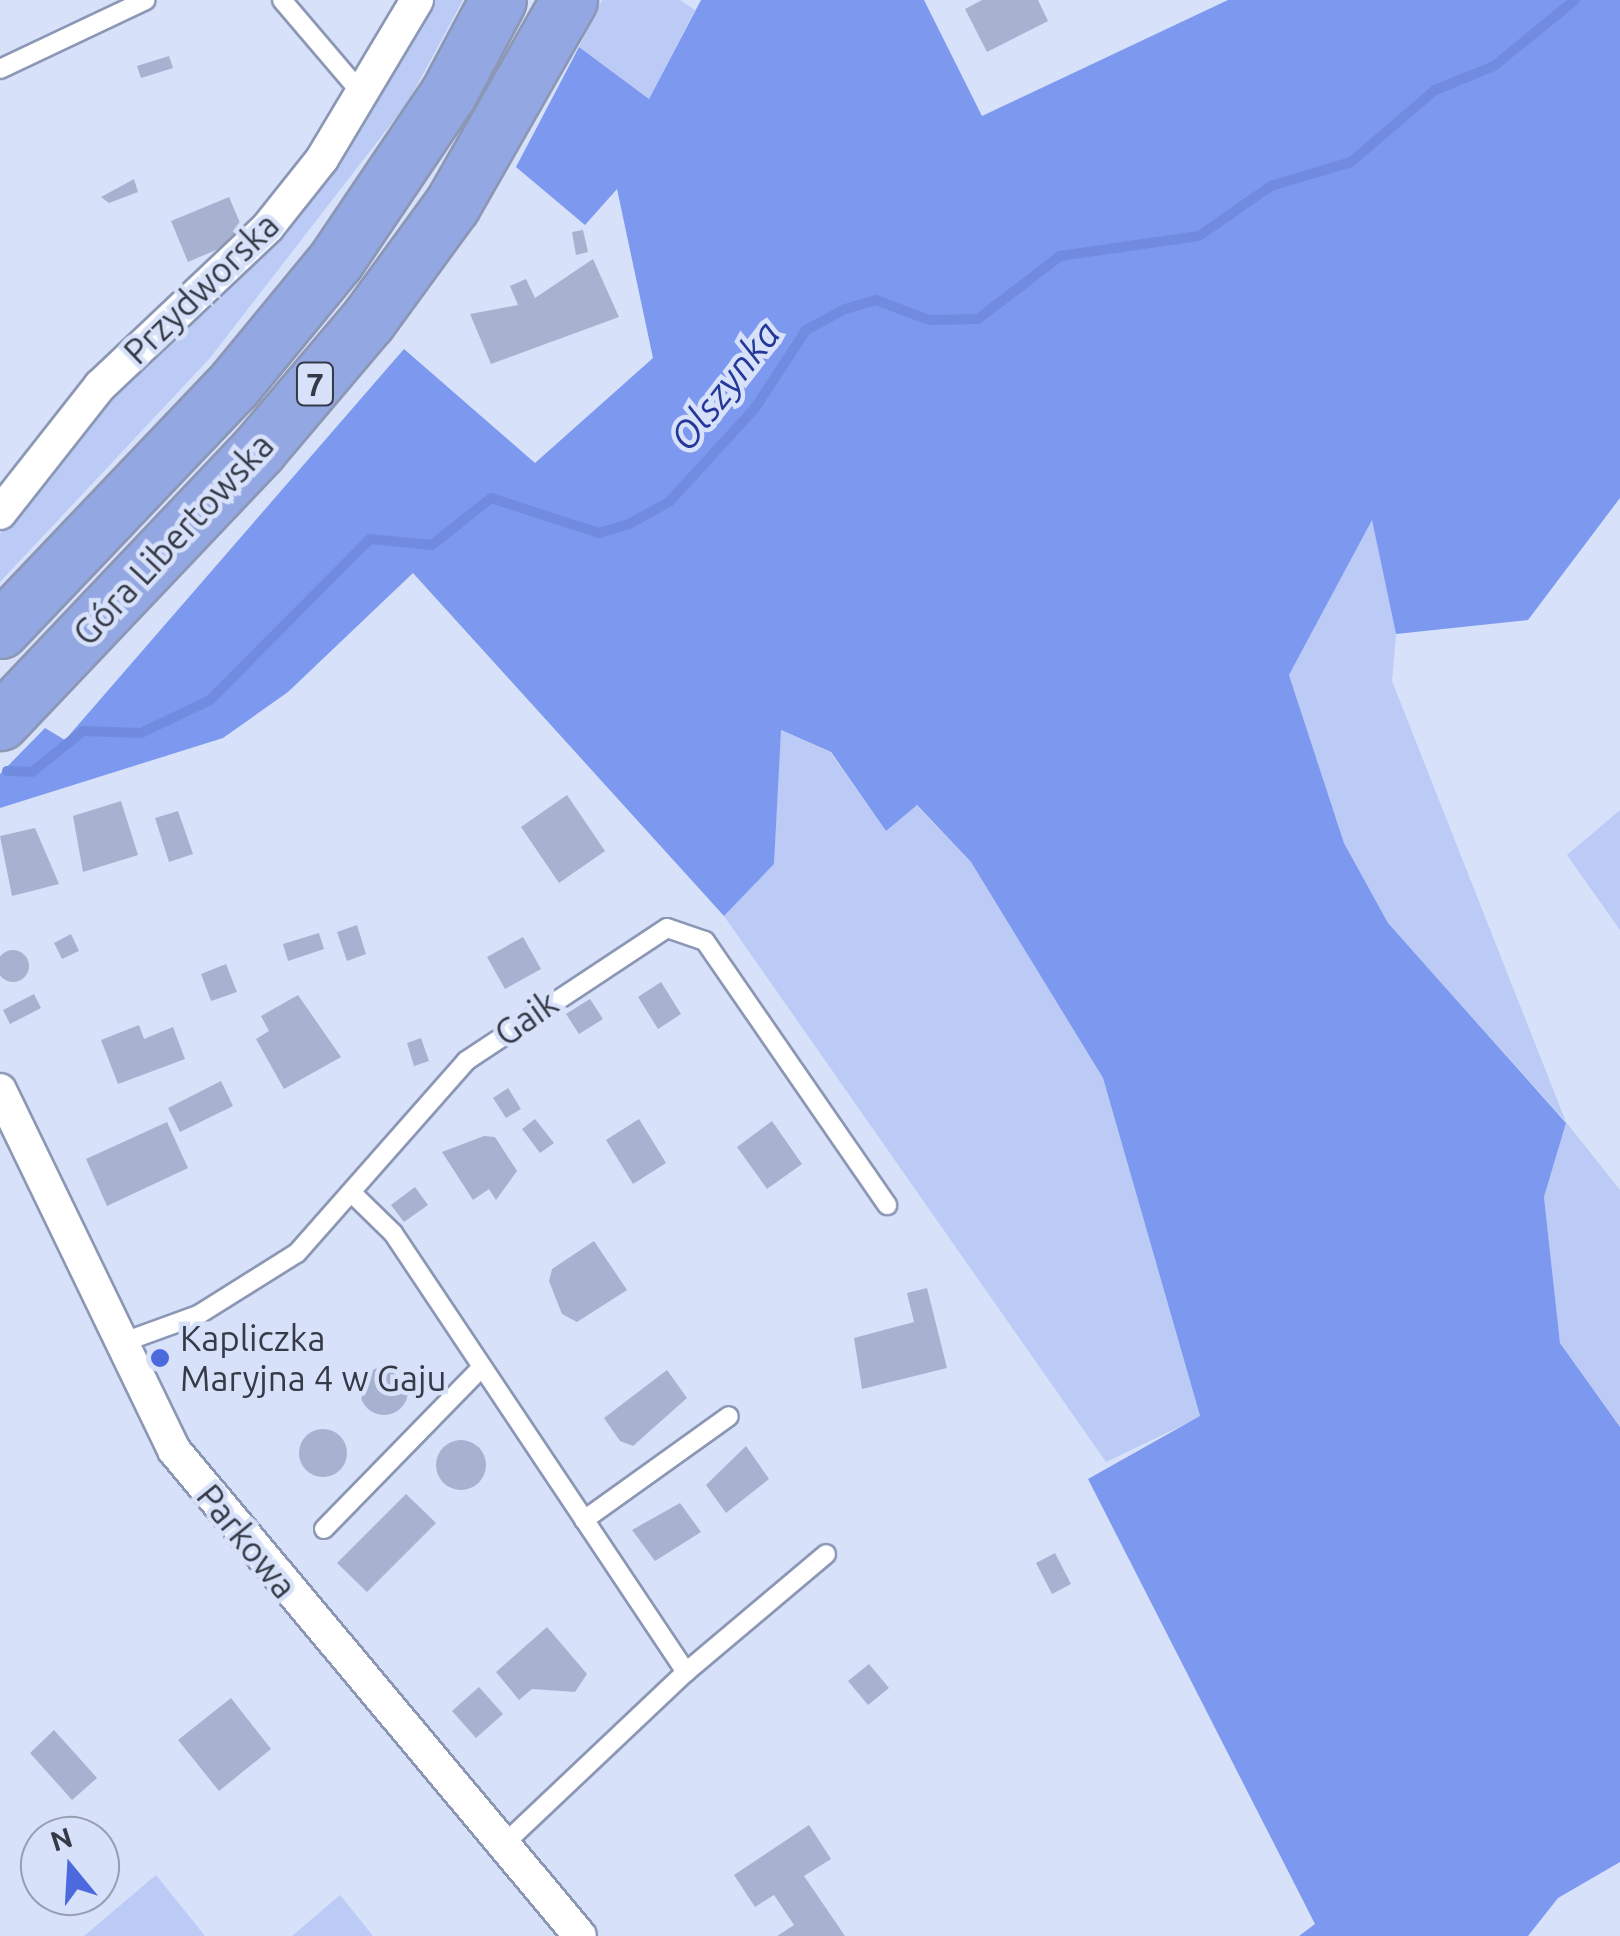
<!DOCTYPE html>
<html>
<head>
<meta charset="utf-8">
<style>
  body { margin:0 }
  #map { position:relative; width:1620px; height:1936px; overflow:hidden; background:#d7e1fa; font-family:Ubuntu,sans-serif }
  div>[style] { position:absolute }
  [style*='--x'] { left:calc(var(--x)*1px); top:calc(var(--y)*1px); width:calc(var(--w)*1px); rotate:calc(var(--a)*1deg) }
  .green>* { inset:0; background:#bbcbf5 }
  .forest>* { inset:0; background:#7d99ef }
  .stream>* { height:10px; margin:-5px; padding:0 5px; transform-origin:5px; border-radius:5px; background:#708bdf }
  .building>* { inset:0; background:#a7b2d1 }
  .round { border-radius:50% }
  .roads { filter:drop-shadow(2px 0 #8c97b5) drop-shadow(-2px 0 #8c97b5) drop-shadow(0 2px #8c97b5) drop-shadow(0 -2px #8c97b5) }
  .service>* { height:18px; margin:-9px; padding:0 9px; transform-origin:9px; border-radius:9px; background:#fff }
  .minor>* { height:32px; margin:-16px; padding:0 16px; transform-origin:16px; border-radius:16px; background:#fff }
  .trunk>* { height:55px; margin:-27.5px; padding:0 27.5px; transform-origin:27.5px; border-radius:27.5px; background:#93a7e2 }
  .dots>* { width:28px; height:28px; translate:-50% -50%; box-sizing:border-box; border:5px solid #d7e1fa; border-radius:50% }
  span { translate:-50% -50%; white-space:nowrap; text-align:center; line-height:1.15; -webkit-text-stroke:9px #d7e1fa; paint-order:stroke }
  .shield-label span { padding:2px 8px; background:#d7e1fa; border:2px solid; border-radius:8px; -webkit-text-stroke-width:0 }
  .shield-label { font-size:32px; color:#353a46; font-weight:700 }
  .street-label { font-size:35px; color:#353a46 }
  .poi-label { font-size:35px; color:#353a46 }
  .left { translate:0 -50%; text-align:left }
  .water-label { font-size:38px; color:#253899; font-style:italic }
  .north { position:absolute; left:20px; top:1816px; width:100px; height:100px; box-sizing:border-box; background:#d7e1fa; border:2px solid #969eb2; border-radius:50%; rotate:342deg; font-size:28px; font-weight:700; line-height:40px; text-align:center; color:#353a46 }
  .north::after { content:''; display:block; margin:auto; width:35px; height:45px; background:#4c69dd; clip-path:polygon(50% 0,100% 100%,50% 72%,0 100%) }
</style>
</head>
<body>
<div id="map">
  <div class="green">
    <i style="clip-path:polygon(426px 0,463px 0,408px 102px,210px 358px,0 582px,0 534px,86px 422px,159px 348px)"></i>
    <i style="clip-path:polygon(602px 0,680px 0,695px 10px,649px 99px,579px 47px)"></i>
    <i style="clip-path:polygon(1372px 519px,1396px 634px,1392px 681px,1566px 1122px,1620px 1190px,1620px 1427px,1560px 1343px,1544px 1197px,1566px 1122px,1388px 923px,1344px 843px,1289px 675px)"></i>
    <i style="clip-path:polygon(780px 730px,830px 752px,886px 831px,916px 805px,971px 862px,1103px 1078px,1200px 1417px,1106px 1462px,724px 916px,774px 864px)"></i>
    <i style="clip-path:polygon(1620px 810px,1620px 930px,1567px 855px)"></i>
    <i style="clip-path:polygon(156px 1875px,205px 1936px,84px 1936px)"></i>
    <i style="clip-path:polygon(340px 1895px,373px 1936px,292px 1936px)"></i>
  </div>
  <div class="forest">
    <i style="clip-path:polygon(701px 0,924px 0,982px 116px,1228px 0,1620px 0,1620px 498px,1528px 620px,1396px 634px,1372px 520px,1289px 675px,1344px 843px,1388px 923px,1566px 1123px,1544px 1197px,1560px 1343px,1620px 1427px,1620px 1862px,1558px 1898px,1528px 1936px,1299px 1936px,1315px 1924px,1088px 1479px,1200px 1416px,1103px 1078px,971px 862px,917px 805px,886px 831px,831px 752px,781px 730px,774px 864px,724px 916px,413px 573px,288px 692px,223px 738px,0 808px,0 774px,45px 728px,65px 740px,404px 349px,535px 463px,653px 358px,617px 189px,585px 225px,516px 167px,579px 47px,649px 99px)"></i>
  </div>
  <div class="stream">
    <i style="--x:7;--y:771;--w:25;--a:2"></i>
    <i style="--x:32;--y:772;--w:65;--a:-38.8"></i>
    <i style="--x:83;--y:731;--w:58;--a:2"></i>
    <i style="--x:141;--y:733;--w:76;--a:-25.6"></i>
    <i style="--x:210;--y:700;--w:227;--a:-45.2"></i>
    <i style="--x:370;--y:539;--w:62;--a:5.5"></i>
    <i style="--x:432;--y:545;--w:75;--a:-38.5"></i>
    <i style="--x:491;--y:498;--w:114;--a:18"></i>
    <i style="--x:599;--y:533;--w:31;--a:-17"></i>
    <i style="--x:629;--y:524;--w:46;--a:-28.8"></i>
    <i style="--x:669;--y:502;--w:127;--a:-47.5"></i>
    <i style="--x:755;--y:408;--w:93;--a:-56.8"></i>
    <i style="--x:806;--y:330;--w:44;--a:-28.3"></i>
    <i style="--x:845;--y:309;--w:32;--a:-16"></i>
    <i style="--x:876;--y:300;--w:57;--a:20.7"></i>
    <i style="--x:929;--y:320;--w:49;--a:-1.2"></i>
    <i style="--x:978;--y:319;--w:103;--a:-37.5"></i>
    <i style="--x:1060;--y:256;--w:140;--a:-8.2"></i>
    <i style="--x:1199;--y:236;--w:88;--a:-34.8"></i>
    <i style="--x:1271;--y:186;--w:84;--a:-16.7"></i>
    <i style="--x:1351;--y:162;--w:111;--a:-40.6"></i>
    <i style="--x:1435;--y:90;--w:64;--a:-22.1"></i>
    <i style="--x:1494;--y:66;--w:104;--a:-39.2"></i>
  </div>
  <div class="building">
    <i style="clip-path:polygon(982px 0,1038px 0,1048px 21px,987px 52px,965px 9px)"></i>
    <i style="clip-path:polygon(169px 56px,173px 68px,141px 78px,137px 66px)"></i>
    <i style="clip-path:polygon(134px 179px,138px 192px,109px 203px,101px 197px)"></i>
    <i style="clip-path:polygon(229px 197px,246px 237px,188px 262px,171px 221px)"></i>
    <i style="clip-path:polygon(583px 230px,588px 252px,576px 255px,572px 232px)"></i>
    <i style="clip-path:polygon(593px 259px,619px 317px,491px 364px,470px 314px,518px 305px,510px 286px,526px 279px,535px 298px)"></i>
    <i style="clip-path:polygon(567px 795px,605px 851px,559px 883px,521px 827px)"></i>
    <i style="clip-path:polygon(121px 801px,138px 855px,83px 872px,73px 816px)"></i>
    <i style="clip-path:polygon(178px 811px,193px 854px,169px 862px,155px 818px)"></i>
    <i style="clip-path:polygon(35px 828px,59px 884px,12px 896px,0 836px)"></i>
    <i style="clip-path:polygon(357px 925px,366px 954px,347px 961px,337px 932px)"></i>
    <i style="clip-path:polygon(319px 933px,324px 949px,288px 961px,283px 944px)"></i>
    <i style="clip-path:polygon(71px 934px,79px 951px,62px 959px,54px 943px)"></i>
    <i style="clip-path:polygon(523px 937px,541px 969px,505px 989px,487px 957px)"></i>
    <i class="round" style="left:-3px;top:950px;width:32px;height:32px"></i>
    <i style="clip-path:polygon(226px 964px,237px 992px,211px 1001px,201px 974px)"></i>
    <i style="clip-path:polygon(661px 982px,681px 1014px,658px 1029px,638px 997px)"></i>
    <i style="clip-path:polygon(34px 994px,41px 1008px,10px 1024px,3px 1010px)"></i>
    <i style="clip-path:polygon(298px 995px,341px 1057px,284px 1089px,256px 1039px,269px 1031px,261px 1016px)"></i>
    <i style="clip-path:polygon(590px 999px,603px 1019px,579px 1034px,566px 1014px)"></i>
    <i style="clip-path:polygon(139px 1025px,144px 1039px,173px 1027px,185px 1059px,118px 1084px,101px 1040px)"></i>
    <i style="clip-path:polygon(421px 1038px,429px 1061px,414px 1066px,407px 1043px)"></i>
    <i style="clip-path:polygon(221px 1081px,233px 1106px,180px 1132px,168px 1108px)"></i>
    <i style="clip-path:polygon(508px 1088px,521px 1109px,506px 1118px,493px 1098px)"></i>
    <i style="clip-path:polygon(535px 1119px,554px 1143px,540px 1153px,522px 1129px)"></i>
    <i style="clip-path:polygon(639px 1119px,666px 1163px,633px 1184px,606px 1140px)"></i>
    <i style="clip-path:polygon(772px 1121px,802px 1164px,767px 1189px,737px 1147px)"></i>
    <i style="clip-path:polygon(167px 1122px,188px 1168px,107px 1206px,86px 1159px)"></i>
    <i style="clip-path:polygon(484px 1136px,495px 1137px,517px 1171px,496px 1200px,489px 1189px,473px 1200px,442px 1152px)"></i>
    <i style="clip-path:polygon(415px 1187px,428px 1205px,404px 1222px,391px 1205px)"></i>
    <i style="clip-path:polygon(594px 1241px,627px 1290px,577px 1322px,562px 1314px,549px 1281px,552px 1269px)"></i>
    <i style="clip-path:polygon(927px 1288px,947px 1368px,862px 1389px,854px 1338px,914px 1322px,907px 1293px)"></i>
    <i class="round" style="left:360px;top:1367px;width:48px;height:48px"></i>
    <i style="clip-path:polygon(667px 1370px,687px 1398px,633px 1446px,620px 1441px,604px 1418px)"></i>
    <i class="round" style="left:299px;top:1429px;width:48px;height:48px"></i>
    <i class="round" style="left:436px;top:1440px;width:50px;height:50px"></i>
    <i style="clip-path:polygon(746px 1446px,769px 1479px,726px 1513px,706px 1485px)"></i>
    <i style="clip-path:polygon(406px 1494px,436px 1523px,367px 1592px,337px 1563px)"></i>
    <i style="clip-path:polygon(680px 1503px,701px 1532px,655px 1561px,632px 1530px)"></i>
    <i style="clip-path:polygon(1055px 1553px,1071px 1584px,1052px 1594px,1036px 1563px)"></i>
    <i style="clip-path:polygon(547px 1627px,587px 1674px,575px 1692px,532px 1689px,519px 1700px,496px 1672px)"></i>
    <i style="clip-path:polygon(869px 1664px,889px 1688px,868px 1705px,848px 1681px)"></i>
    <i style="clip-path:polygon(479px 1687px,503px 1714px,476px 1738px,452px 1711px)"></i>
    <i style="clip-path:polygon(231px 1698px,271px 1749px,219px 1791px,178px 1740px)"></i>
    <i style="clip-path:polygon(54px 1730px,97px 1778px,72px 1800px,30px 1753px)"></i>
    <i style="clip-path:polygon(809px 1825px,831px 1859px,804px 1876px,845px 1936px,777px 1936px,794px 1925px,774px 1895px,755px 1907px,734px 1875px)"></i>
  </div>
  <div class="roads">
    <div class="service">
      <i style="--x:282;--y:0;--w:123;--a:49.6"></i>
      <i style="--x:0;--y:69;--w:161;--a:-25.3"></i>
      <i style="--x:354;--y:1195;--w:54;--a:44.3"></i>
      <i style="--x:393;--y:1233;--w:528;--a:56.28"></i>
      <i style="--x:686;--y:1672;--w:253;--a:136.6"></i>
      <i style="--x:121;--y:1343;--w:82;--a:-20"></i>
      <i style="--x:198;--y:1315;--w:117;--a:-32.1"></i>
      <i style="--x:297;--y:1253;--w:256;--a:-48.6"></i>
      <i style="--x:466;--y:1061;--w:241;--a:-33.5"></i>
      <i style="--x:667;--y:928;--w:40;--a:18.9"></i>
      <i style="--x:705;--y:941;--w:321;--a:55.4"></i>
      <i style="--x:584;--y:1520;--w:178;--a:-35.6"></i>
      <i style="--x:324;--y:1529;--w:226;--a:-45.7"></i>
      <i style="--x:686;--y:1672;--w:183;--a:-40.1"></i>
    </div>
    <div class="minor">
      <i style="--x:0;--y:513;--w:162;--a:-51.8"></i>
      <i style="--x:100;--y:386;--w:231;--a:-43.4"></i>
      <i style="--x:268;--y:227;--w:87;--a:-51.5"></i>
      <i style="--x:322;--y:159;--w:185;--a:-59.1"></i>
      <i style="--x:0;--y:1090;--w:400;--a:64.2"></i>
      <i style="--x:174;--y:1450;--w:633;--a:50.12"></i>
    </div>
    <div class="trunk">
      <i style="--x:0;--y:630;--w:341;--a:-46.4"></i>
      <i style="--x:235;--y:383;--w:159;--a:-50.6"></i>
      <i style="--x:336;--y:260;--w:200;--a:-56"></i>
      <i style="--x:448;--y:94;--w:106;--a:-62"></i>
      <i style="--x:0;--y:722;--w:375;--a:-46.5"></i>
      <i style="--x:258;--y:450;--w:170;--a:-49.8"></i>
      <i style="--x:368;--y:320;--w:142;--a:-53.9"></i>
      <i style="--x:452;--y:205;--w:236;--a:-60.3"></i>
    </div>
  </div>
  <div class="dots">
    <i style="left:160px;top:1358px;background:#4c69dd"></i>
  </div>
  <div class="shield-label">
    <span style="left:315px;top:384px">7</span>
  </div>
  <div class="street-label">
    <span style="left:201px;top:288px;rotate:-44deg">Przydworska</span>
    <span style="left:173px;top:539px;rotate:-47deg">Góra Libertowska</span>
    <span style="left:526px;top:1018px;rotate:-35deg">Gaik</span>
    <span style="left:247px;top:1541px;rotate:51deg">Parkowa</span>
  </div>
  <div class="poi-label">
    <span class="left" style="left:180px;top:1358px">Kapliczka<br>Maryjna 4 w Gaju</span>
  </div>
  <div class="water-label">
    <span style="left:725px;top:386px;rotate:-52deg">Olszynka</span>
  </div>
  <div class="north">N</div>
</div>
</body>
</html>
